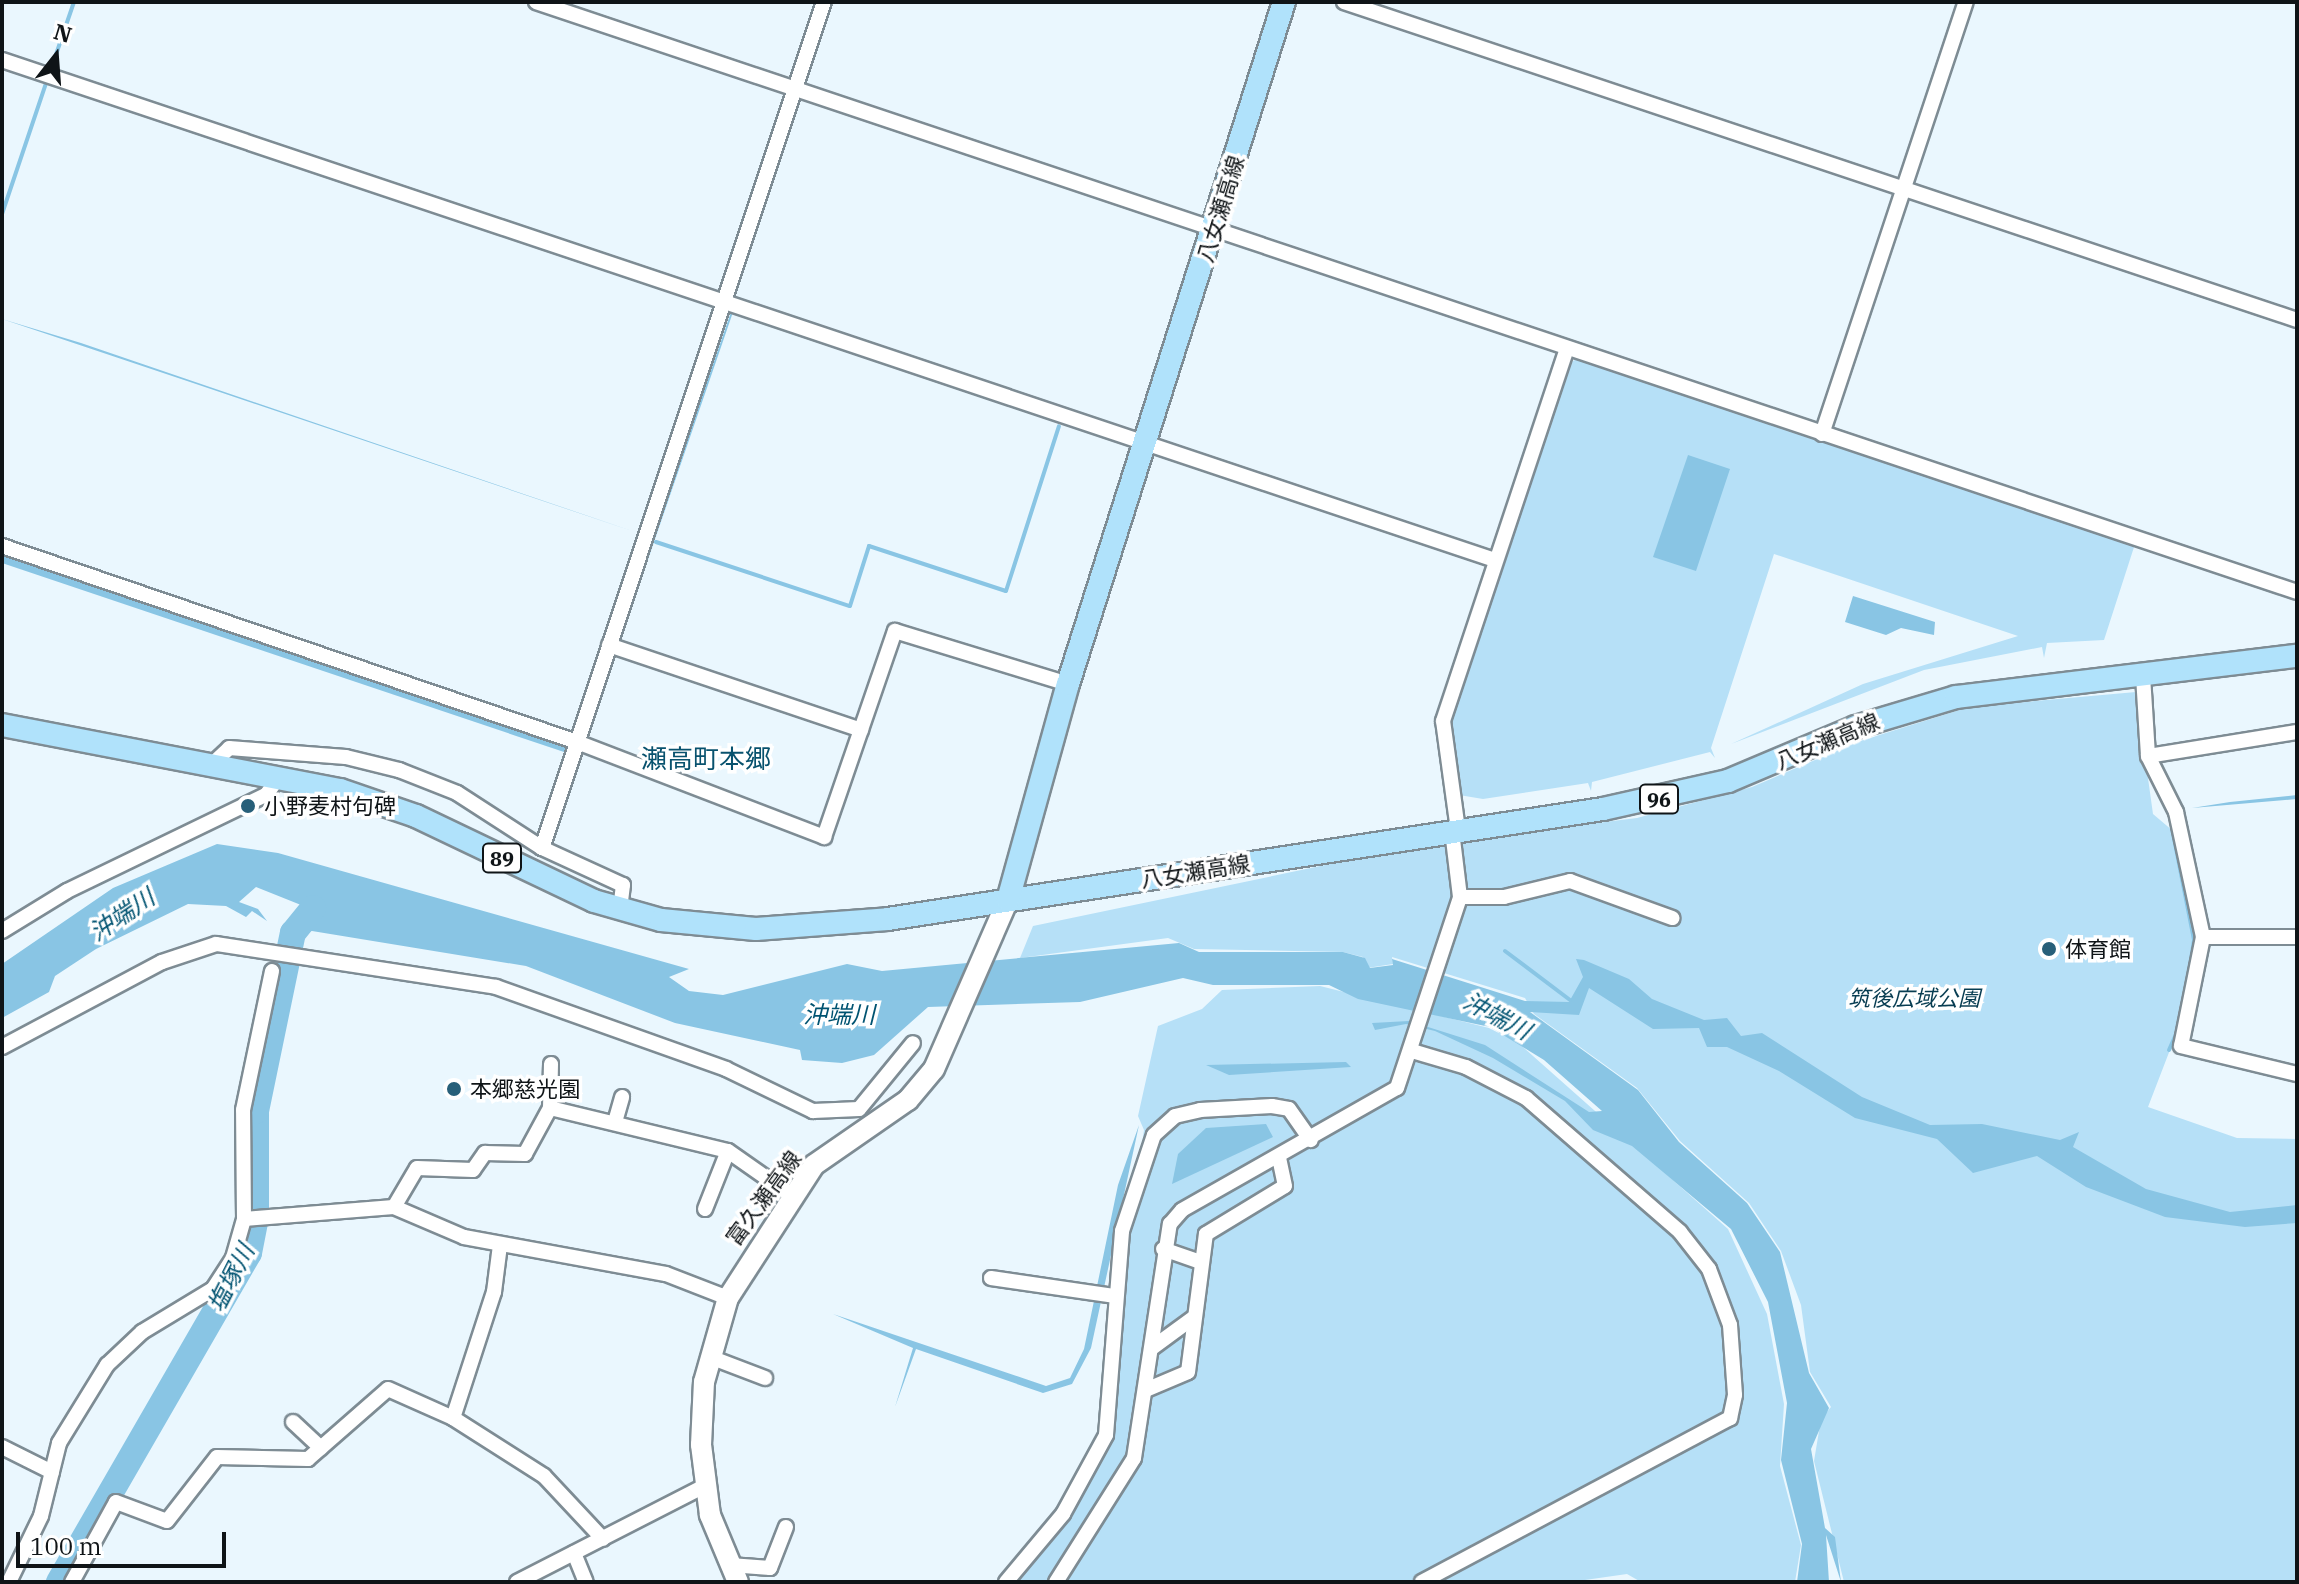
<!DOCTYPE html>
<html>
<head>
<meta charset="utf-8">
<style>
  body { margin:0 }
  #map { position:relative; width:2299px; height:1584px; overflow:hidden; background:#eaf7fe; font-family:"IBM Plex Serif","Noto Sans JP",serif }
  div>[style] { position:absolute }
  [style*='--x'] { left:calc(var(--x)*1px); top:calc(var(--y)*1px); width:calc(var(--w)*1px); rotate:calc(var(--a)*1deg) }
  .green>* { inset:0; background:#b6e0f7 }
  .water>* { inset:0; background:#89c5e4 }
  .stream>* { height:4px; margin:-2px; padding:0 2px; transform-origin:2px; border-radius:2px; background:#89c5e4 }
  .river>* { height:26px; margin:-13px; padding:0 13px; transform-origin:13px; border-radius:13px; background:#89c5e4 }
  .roads { filter:drop-shadow(2px 0 #7e8c94) drop-shadow(-2px 0 #7e8c94) drop-shadow(0 2px #7e8c94) drop-shadow(0 -2px #7e8c94) }
  .street>* { height:14px; margin:-7px; padding:0 7px; transform-origin:7px; border-radius:7px; background:#fff }
  .secondary>* { height:20px; margin:-10px; padding:0 10px; transform-origin:10px; border-radius:10px; background:#fff }
  .primary>* { height:22px; margin:-11px; padding:0 11px; transform-origin:11px; border-radius:11px; background:#b0e2fb }
  .dots>* { width:22px; height:22px; translate:-50% -50%; box-sizing:border-box; border:4px solid #fff; border-radius:50% }
  span { translate:-50% -50%; white-space:nowrap; text-align:center; line-height:1.15; -webkit-text-stroke:7px #fff; paint-order:stroke }
  .shield-label span { padding:2px 6px; background:#fff; border:2px solid; border-radius:6px; -webkit-text-stroke-width:0 }
  .shield-label { font-size:20px; color:#0f1417; font-weight:700 }
  .street-label { font-size:22px; color:#0f1417 }
  .poi-label { font-size:22px; color:#0f1417 }
  .left { translate:0 -50%; text-align:left }
  .park-label { font-size:22px; color:#083d52; font-style:italic }
  .water-label { font-size:24px; color:#005371; font-style:italic }
  .quarter-label { font-size:26px; color:#08526e }
  .frame { position:absolute; inset:0; border:4px solid #0f1417; pointer-events:none }
  .north { position:absolute; left:16px; top:16px; width:80px; height:80px; -webkit-text-stroke:6px #fff; paint-order:stroke; rotate:17deg; font-size:22px; font-weight:700; line-height:32px; text-align:center; color:#0f1417 }
  .north::after { content:''; display:block; margin:auto; width:28px; height:36px; background:#0f1417; clip-path:polygon(50% 0,100% 100%,50% 72%,0 100%) }
  .scale { position:absolute; left:16px; top:1532px; width:210px; height:36px; box-sizing:border-box; border:4px solid #0f1417; border-top:0; padding-left:10px; font-size:24px; line-height:28px; white-space:nowrap; color:#0f1417; -webkit-text-stroke:6px #fff; paint-order:stroke }
</style>
</head>
<body>
<div id="map">
  <div class="green">
    <i style="clip-path:polygon(1577px 359px,2135px 544px,2104px 640px,2047px 643px,2044px 658px,2042px 647px,1924px 670px,1731px 744px,1863px 684px,2018px 636px,1774px 554px,1711px 748px,1715px 758px,1710px 752px,1592px 782px,1591px 791px,1588px 783px,1483px 799px,1459px 795px,1450px 719px,1567px 364px)"></i>
    <i style="clip-path:polygon(2136px 692px,2153px 814px,2173px 831px,2194px 932px,2193px 990px,2148px 1107px,2237px 1138px,2297px 1139px,2297px 1582px,1844px 1582px,1814px 1461px,1821px 1419px,1831px 1407px,1810px 1372px,1801px 1305px,1781px 1251px,1749px 1203px,1680px 1141px,1637px 1088px,1534px 1014px,1525px 998px,1392px 957px,1393px 964px,1367px 968px,1363px 957px,1343px 952px,1194px 949px,1168px 938px,1020px 958px,1033px 926px,1426px 844px,1637px 818px,1752px 787px,1857px 742px,1969px 707px)"></i>
    <i style="clip-path:polygon(1320px 986px,1489px 1028px,1516px 1041px,1728px 1229px,1767px 1314px,1784px 1404px,1780px 1466px,1801px 1545px,1795px 1582px,1641px 1582px,1627px 1574px,1571px 1582px,1001px 1582px,1059px 1513px,1102px 1423px,1144px 1130px,1138px 1116px,1158px 1026px,1202px 1009px,1222px 990px)"></i>
  </div>
  <div class="water">
    <i style="clip-path:polygon(731px 312px,733px 312px,620px 641px,618px 640px)"></i>
    <i style="clip-path:polygon(2px 319px,81px 343px,638px 533px,196px 384px)"></i>
    <i style="clip-path:polygon(1688px 455px,1730px 469px,1696px 571px,1653px 557px)"></i>
    <i style="clip-path:polygon(2px 555px,568px 746px,567px 753px,2px 563px)"></i>
    <i style="clip-path:polygon(1853px 596px,1935px 622px,1934px 635px,1901px 628px,1886px 635px,1845px 622px)"></i>
    <i style="clip-path:polygon(2297px 795px,2297px 799px,2192px 808px,2230px 802px)"></i>
    <i style="clip-path:polygon(2168px 818px,2195px 936px,2192px 989px,2177px 1037px,2192px 940px)"></i>
    <i style="clip-path:polygon(217px 844px,278px 853px,689px 969px,669px 977px,689px 991px,723px 995px,847px 964px,882px 971px,1179px 943px,1199px 952px,1343px 952px,1365px 958px,1370px 968px,1393px 965px,1392px 959px,1525px 1001px,1569px 1002px,1583px 977px,1576px 959px,1584px 960px,1629px 979px,1652px 999px,1704px 1020px,1727px 1018px,1741px 1036px,1762px 1033px,1862px 1097px,1930px 1125px,1982px 1124px,2060px 1140px,2079px 1132px,2073px 1147px,2146px 1189px,2230px 1212px,2297px 1205px,2297px 1223px,2245px 1227px,2165px 1217px,2086px 1187px,2037px 1156px,1973px 1173px,1937px 1139px,1855px 1118px,1779px 1071px,1727px 1047px,1707px 1047px,1699px 1028px,1653px 1029px,1589px 988px,1579px 1015px,1530px 1012px,1638px 1090px,1679px 1142px,1747px 1203px,1780px 1252px,1809px 1373px,1829px 1408px,1811px 1449px,1825px 1528px,1835px 1537px,1841px 1582px,1826px 1535px,1829px 1582px,1797px 1582px,1802px 1544px,1781px 1460px,1787px 1403px,1768px 1302px,1731px 1229px,1632px 1146px,1593px 1130px,1565px 1101px,1493px 1058px,1435px 1031px,1406px 1024px,1375px 1030px,1372px 1023px,1409px 1021px,1485px 1045px,1589px 1112px,1602px 1111px,1544px 1060px,1490px 1027px,1358px 999px,1329px 985px,1213px 985px,1183px 978px,1080px 1002px,928px 1007px,874px 1055px,842px 1063px,802px 1060px,800px 1050px,675px 1023px,526px 966px,312px 931px,285px 935px,301px 905px,256px 887px,239px 902px,258px 909px,267px 921px,252px 911px,246px 917px,226px 906px,188px 904px,96px 949px,55px 976px,49px 992px,2px 1018px,2px 964px,113px 888px)"></i>
    <i style="clip-path:polygon(1346px 1062px,1351px 1067px,1229px 1075px,1206px 1065px)"></i>
    <i style="clip-path:polygon(1266px 1124px,1273px 1137px,1172px 1184px,1178px 1154px,1206px 1128px)"></i>
    <i style="clip-path:polygon(1139px 1125px,1091px 1348px,1072px 1384px,1043px 1393px,916px 1349px,895px 1407px,913px 1348px,833px 1314px,1046px 1386px,1070px 1378px,1084px 1349px,1118px 1185px)"></i>
  </div>
  <div class="stream">
    <i style="--x:50;--y:72;--w:74;--a:-71.1"></i>
    <i style="--x:2;--y:214;--w:141;--a:-71.4"></i>
    <i style="--x:656;--y:542;--w:204;--a:18.3"></i>
    <i style="--x:850;--y:606;--w:63;--a:-72.4"></i>
    <i style="--x:869;--y:546;--w:144;--a:18.2"></i>
    <i style="--x:1006;--y:591;--w:173;--a:-72.2"></i>
    <i style="--x:1505;--y:951;--w:81;--a:37"></i>
    <i style="--x:2169;--y:1050;--w:20;--a:-66"></i>
  </div>
  <div class="river">
    <i style="--x:59;--y:1582;--w:380;--a:-60"></i>
    <i style="--x:249;--y:1253;--w:36;--a:-79"></i>
    <i style="--x:256;--y:1218;--w:107;--a:-90"></i>
    <i style="--x:256;--y:1111;--w:182;--a:-78.3"></i>
    <i style="--x:293;--y:933;--w:32;--a:-51"></i>
  </div>
  <div class="roads">
    <div class="street">
      <i style="--x:536;--y:2;--w:1857;--a:18.52"></i>
      <i style="--x:1344;--y:2;--w:1005;--a:18.45"></i>
      <i style="--x:2;--y:60;--w:1574;--a:18.52"></i>
      <i style="--x:1822;--y:434;--w:455;--a:-71.6"></i>
      <i style="--x:2;--y:546;--w:607;--a:18.82"></i>
      <i style="--x:577;--y:742;--w:265;--a:21"></i>
      <i style="--x:824;--y:837;--w:218;--a:-71"></i>
      <i style="--x:895;--y:631;--w:181;--a:17"></i>
      <i style="--x:609;--y:645;--w:266;--a:18.6"></i>
      <i style="--x:2143;--y:676;--w:80;--a:86.4"></i>
      <i style="--x:2148;--y:756;--w:63;--a:63.4"></i>
      <i style="--x:2176;--y:812;--w:128;--a:77.8"></i>
      <i style="--x:2203;--y:937;--w:111;--a:101.4"></i>
      <i style="--x:2181;--y:1046;--w:119;--a:13.6"></i>
      <i style="--x:2148;--y:756;--w:151;--a:-9.2"></i>
      <i style="--x:210;--y:766;--w:26;--a:-43"></i>
      <i style="--x:229;--y:748;--w:117;--a:4.4"></i>
      <i style="--x:346;--y:757;--w:55;--a:13.8"></i>
      <i style="--x:399;--y:770;--w:62;--a:21.6"></i>
      <i style="--x:457;--y:793;--w:101;--a:32.9"></i>
      <i style="--x:542;--y:848;--w:89;--a:24.6"></i>
      <i style="--x:623;--y:885;--w:23;--a:97"></i>
      <i style="--x:1458;--y:830;--w:110;--a:-97.8"></i>
      <i style="--x:1443;--y:721;--w:392;--a:-71.6"></i>
      <i style="--x:542;--y:848;--w:892;--a:-71.57"></i>
      <i style="--x:1460;--y:897;--w:44;--a:0"></i>
      <i style="--x:1504;--y:897;--w:68;--a:-13.6"></i>
      <i style="--x:1570;--y:881;--w:109;--a:19.9"></i>
      <i style="--x:2;--y:931;--w:76;--a:-31.6"></i>
      <i style="--x:67;--y:891;--w:221;--a:-25.8"></i>
      <i style="--x:266;--y:795;--w:22;--a:-54"></i>
      <i style="--x:2203;--y:937;--w:94;--a:0"></i>
      <i style="--x:2;--y:1047;--w:181;--a:-28"></i>
      <i style="--x:162;--y:962;--w:57;--a:-18.4"></i>
      <i style="--x:216;--y:944;--w:283;--a:8.7"></i>
      <i style="--x:496;--y:987;--w:244;--a:19.6"></i>
      <i style="--x:726;--y:1069;--w:97;--a:25.8"></i>
      <i style="--x:813;--y:1111;--w:46;--a:-2.5"></i>
      <i style="--x:859;--y:1109;--w:85;--a:-50.7"></i>
      <i style="--x:1412;--y:1051;--w:56;--a:16.5"></i>
      <i style="--x:1466;--y:1067;--w:68;--a:27.3"></i>
      <i style="--x:1526;--y:1098;--w:204;--a:41"></i>
      <i style="--x:1680;--y:1232;--w:47;--a:51.9"></i>
      <i style="--x:1709;--y:1269;--w:60;--a:69.4"></i>
      <i style="--x:1730;--y:1325;--w:70;--a:85.9"></i>
      <i style="--x:1735;--y:1395;--w:24;--a:102"></i>
      <i style="--x:1730;--y:1418;--w:349;--a:152"></i>
      <i style="--x:550;--y:1108;--w:183;--a:13.6"></i>
      <i style="--x:728;--y:1151;--w:78;--a:35.1"></i>
      <i style="--x:615;--y:1122;--w:26;--a:-74"></i>
      <i style="--x:394;--y:1207;--w:45;--a:-59.5"></i>
      <i style="--x:417;--y:1168;--w:56;--a:2"></i>
      <i style="--x:473;--y:1170;--w:21;--a:-55"></i>
      <i style="--x:485;--y:1153;--w:40;--a:1.4"></i>
      <i style="--x:525;--y:1154;--w:52;--a:-61.5"></i>
      <i style="--x:550;--y:1108;--w:44;--a:-88.7"></i>
      <i style="--x:705;--y:1209;--w:62;--a:-68.4"></i>
      <i style="--x:244;--y:1219;--w:150;--a:-4.6"></i>
      <i style="--x:394;--y:1207;--w:76;--a:23.2"></i>
      <i style="--x:464;--y:1237;--w:205;--a:10.4"></i>
      <i style="--x:666;--y:1274;--w:66;--a:21.2"></i>
      <i style="--x:1163;--y:1249;--w:37;--a:19"></i>
      <i style="--x:991;--y:1278;--w:124;--a:8.3"></i>
      <i style="--x:1152;--y:1348;--w:51;--a:-36.2"></i>
      <i style="--x:710;--y:1357;--w:59;--a:20.9"></i>
      <i style="--x:1148;--y:1389;--w:43;--a:-23"></i>
      <i style="--x:1188;--y:1372;--w:139;--a:-82.6"></i>
      <i style="--x:1206;--y:1234;--w:92;--a:-31.3"></i>
      <i style="--x:1285;--y:1186;--w:29;--a:-102"></i>
      <i style="--x:453;--y:1418;--w:133;--a:-72"></i>
      <i style="--x:494;--y:1292;--w:47;--a:-82.7"></i>
      <i style="--x:293;--y:1422;--w:38;--a:43"></i>
      <i style="--x:2;--y:1447;--w:56;--a:26.6"></i>
      <i style="--x:574;--y:1553;--w:31;--a:68"></i>
      <i style="--x:730;--y:1565;--w:40;--a:4.3"></i>
      <i style="--x:770;--y:1568;--w:44;--a:-68.7"></i>
      <i style="--x:9;--y:1582;--w:73;--a:-64.1"></i>
      <i style="--x:41;--y:1516;--w:75;--a:-76.1"></i>
      <i style="--x:59;--y:1443;--w:92;--a:-58.4"></i>
      <i style="--x:107;--y:1365;--w:48;--a:-43.3"></i>
      <i style="--x:142;--y:1332;--w:83;--a:-31.2"></i>
      <i style="--x:213;--y:1289;--w:37;--a:-57"></i>
      <i style="--x:233;--y:1258;--w:41;--a:-74.2"></i>
      <i style="--x:244;--y:1219;--w:109;--a:-90.5"></i>
      <i style="--x:243;--y:1110;--w:142;--a:-78.2"></i>
      <i style="--x:72;--y:1582;--w:91;--a:-61.2"></i>
      <i style="--x:116;--y:1502;--w:54;--a:20.4"></i>
      <i style="--x:167;--y:1521;--w:81;--a:-52"></i>
      <i style="--x:217;--y:1457;--w:91;--a:1.3"></i>
      <i style="--x:308;--y:1459;--w:106;--a:-41.2"></i>
      <i style="--x:388;--y:1389;--w:71;--a:24"></i>
      <i style="--x:453;--y:1418;--w:108;--a:32.5"></i>
      <i style="--x:544;--y:1476;--w:86;--a:46.9"></i>
      <i style="--x:517;--y:1582;--w:209;--a:-27.1"></i>
      <i style="--x:1006;--y:1582;--w:89;--a:-50"></i>
      <i style="--x:1063;--y:1514;--w:90;--a:-61.4"></i>
      <i style="--x:1106;--y:1435;--w:205;--a:-85.5"></i>
      <i style="--x:1122;--y:1231;--w:101;--a:-71.6"></i>
      <i style="--x:1154;--y:1135;--w:28;--a:-42"></i>
      <i style="--x:1175;--y:1116;--w:26;--a:-13"></i>
      <i style="--x:1200;--y:1110;--w:72;--a:-3.2"></i>
      <i style="--x:1272;--y:1106;--w:17;--a:10"></i>
      <i style="--x:1289;--y:1109;--w:38;--a:55"></i>
      <i style="--x:1056;--y:1582;--w:146;--a:-57.8"></i>
      <i style="--x:1134;--y:1458;--w:237;--a:-81.3"></i>
      <i style="--x:1170;--y:1224;--w:18;--a:-49"></i>
      <i style="--x:1182;--y:1210;--w:247;--a:-29.6"></i>
      <i style="--x:1397;--y:1088;--w:201;--a:-71.7"></i>
      <i style="--x:1460;--y:897;--w:66;--a:-96.9"></i>
    </div>
    <div class="secondary">
      <i style="--x:738;--y:1582;--w:73;--a:-112.7"></i>
      <i style="--x:710;--y:1515;--w:71;--a:-97.3"></i>
      <i style="--x:701;--y:1445;--w:63;--a:-87.3"></i>
      <i style="--x:704;--y:1382;--w:87;--a:-74.1"></i>
      <i style="--x:728;--y:1298;--w:158;--a:-57.1"></i>
      <i style="--x:814;--y:1165;--w:114;--a:-34.7"></i>
      <i style="--x:908;--y:1100;--w:40;--a:-50"></i>
      <i style="--x:934;--y:1069;--w:184;--a:-66.4"></i>
    </div>
    <div class="primary">
      <i style="--x:2;--y:725;--w:344;--a:10.9"></i>
      <i style="--x:340;--y:790;--w:80;--a:18.9"></i>
      <i style="--x:416;--y:816;--w:197;--a:25.5"></i>
      <i style="--x:594;--y:901;--w:70;--a:15.8"></i>
      <i style="--x:661;--y:920;--w:95;--a:5.4"></i>
      <i style="--x:756;--y:929;--w:132;--a:-4.3"></i>
      <i style="--x:888;--y:919;--w:723;--a:-8.75"></i>
      <i style="--x:1603;--y:809;--w:128;--a:-12.6"></i>
      <i style="--x:1728;--y:781;--w:139;--a:-22.9"></i>
      <i style="--x:1856;--y:727;--w:104;--a:-16.7"></i>
      <i style="--x:1956;--y:697;--w:343;--a:-6.9"></i>
      <i style="--x:1008;--y:900;--w:224;--a:-74.5"></i>
      <i style="--x:1068;--y:684;--w:715;--a:-72.43"></i>
    </div>
  </div>
  <div class="dots">
    <i style="left:248px;top:806px;background:#275f79"></i>
    <i style="left:2049px;top:949px;background:#275f79"></i>
    <i style="left:454px;top:1089px;background:#275f79"></i>
  </div>
  <div class="shield-label">
    <span style="left:1659px;top:799px">96</span>
    <span style="left:502px;top:858px">89</span>
  </div>
  <div class="street-label">
    <span style="left:1220px;top:209px;rotate:-73deg">八女瀬高線</span>
    <span style="left:1827px;top:741px;rotate:-23deg">八女瀬高線</span>
    <span style="left:1195px;top:871px;rotate:-9deg">八女瀬高線</span>
    <span style="left:763px;top:1198px;rotate:-54deg">富久瀬高線</span>
  </div>
  <div class="poi-label">
    <span class="left" style="left:264px;top:806px">小野麦村句碑</span>
    <span class="left" style="left:2065px;top:949px">体育館</span>
    <span class="left" style="left:470px;top:1089px">本郷慈光園</span>
  </div>
  <div class="park-label">
    <span style="left:1914px;top:998px">筑後広域公園</span>
  </div>
  <div class="water-label">
    <span style="left:122px;top:915px;rotate:-34deg">沖端川</span>
    <span style="left:839px;top:1015px">沖端川</span>
    <span style="left:1497px;top:1016px;rotate:28deg">沖端川</span>
    <span style="left:231px;top:1278px;rotate:-63deg">塩塚川</span>
  </div>
  <div class="quarter-label">
    <span style="left:706px;top:759px">瀬高町本郷</span>
  </div>
  <div class="frame"></div>
  <div class="north">N</div>
  <div class="scale">100 m</div>
</div>
</body>
</html>
